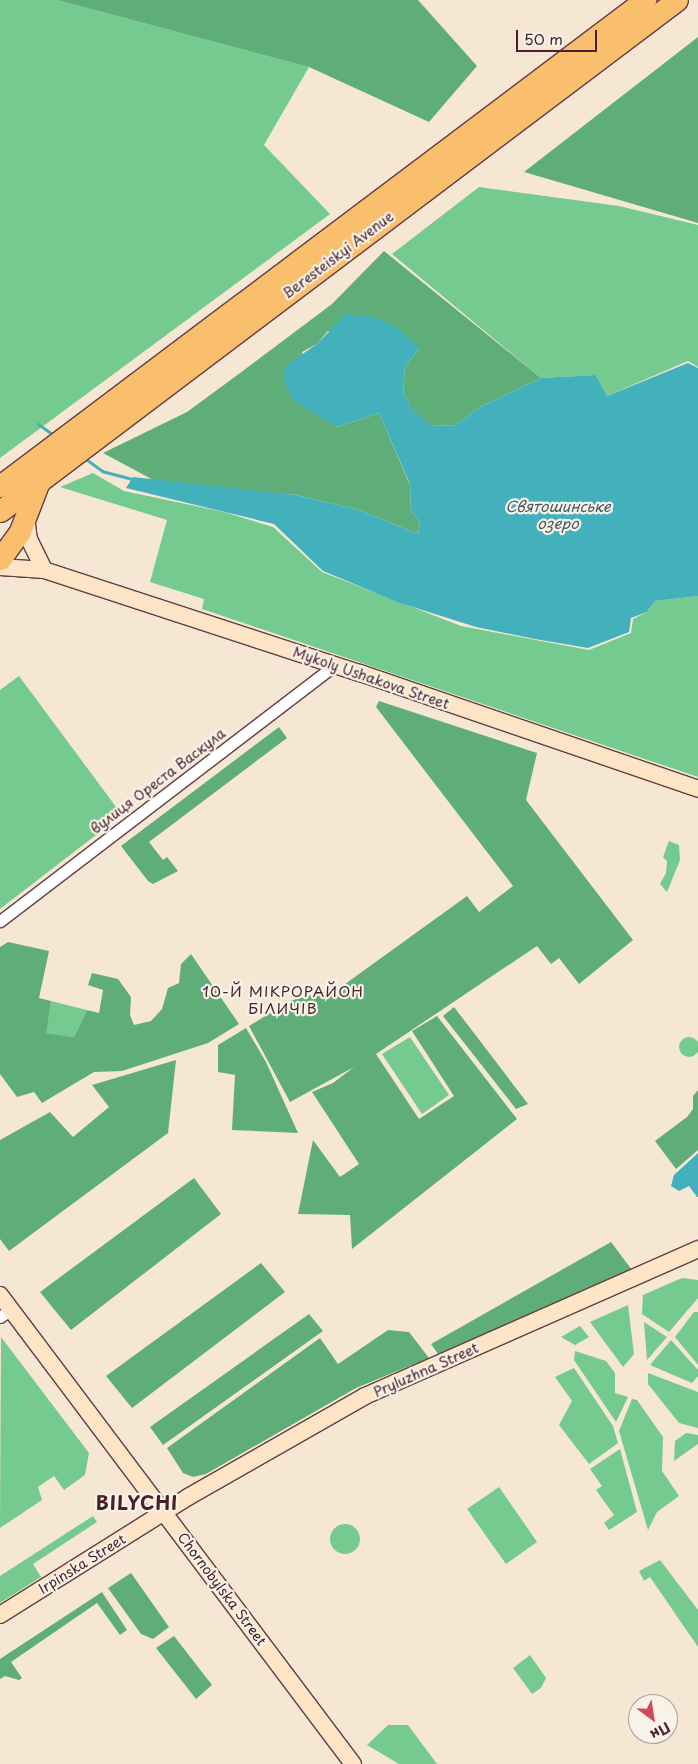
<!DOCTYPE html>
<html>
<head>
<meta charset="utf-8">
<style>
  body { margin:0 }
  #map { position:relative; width:698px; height:1764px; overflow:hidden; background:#f6e7d4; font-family:"Playpen Sans",sans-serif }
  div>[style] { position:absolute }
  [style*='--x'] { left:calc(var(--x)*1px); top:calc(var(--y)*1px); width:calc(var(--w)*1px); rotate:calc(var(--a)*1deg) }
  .green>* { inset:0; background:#74ca8f }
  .round { border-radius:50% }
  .forest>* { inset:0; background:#5fae7a }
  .water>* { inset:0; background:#42b1bc }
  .stream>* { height:3px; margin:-1.5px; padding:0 1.5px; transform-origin:1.5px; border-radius:1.5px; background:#42b1bc }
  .roads { filter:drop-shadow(1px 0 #643d44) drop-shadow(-1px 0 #643d44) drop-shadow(0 1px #643d44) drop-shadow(0 -1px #643d44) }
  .street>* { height:11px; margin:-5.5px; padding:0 5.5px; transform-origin:5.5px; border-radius:5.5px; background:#fff }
  .secondary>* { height:16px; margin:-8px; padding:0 8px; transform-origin:8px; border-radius:8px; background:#fde5c5 }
  .highway>* { height:21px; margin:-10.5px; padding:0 10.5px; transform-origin:10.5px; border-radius:10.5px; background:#f9bf6d }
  span { translate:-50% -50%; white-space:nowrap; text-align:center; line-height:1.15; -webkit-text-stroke:4.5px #f7f3e8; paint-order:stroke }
  .street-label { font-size:14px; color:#4a1f2b }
  .water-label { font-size:15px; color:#475965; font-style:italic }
  .neighbourhood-label { font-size:15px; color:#4a1f2b; letter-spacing:1px }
  .district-label { font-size:19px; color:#4a1f2b; font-weight:700; letter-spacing:1px }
  .north { position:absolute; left:628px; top:1694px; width:50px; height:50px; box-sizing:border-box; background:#f7f3e8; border:1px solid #b29e9c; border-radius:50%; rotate:149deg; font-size:14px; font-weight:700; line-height:20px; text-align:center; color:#4a1f2b }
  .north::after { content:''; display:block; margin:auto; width:18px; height:22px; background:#d1495b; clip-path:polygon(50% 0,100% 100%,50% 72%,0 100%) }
  .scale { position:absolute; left:516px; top:30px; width:81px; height:22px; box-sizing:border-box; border:2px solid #4a1f2b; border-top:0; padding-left:6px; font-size:15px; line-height:18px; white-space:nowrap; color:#4a1f2b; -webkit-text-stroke:4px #f7f3e8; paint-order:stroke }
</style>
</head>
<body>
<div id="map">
  <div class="green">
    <i style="clip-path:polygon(0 0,57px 0,309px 67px,264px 145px,330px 214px,0 458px)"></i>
    <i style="clip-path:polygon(479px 187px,619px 206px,698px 225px,698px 367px,688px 361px,607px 396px,596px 375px,541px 378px,392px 254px)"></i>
    <i style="clip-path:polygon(93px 473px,124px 491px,224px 512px,273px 527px,322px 572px,461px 626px,589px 650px,631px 633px,633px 619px,647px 612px,655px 601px,698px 596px,698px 777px,202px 609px,204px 599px,150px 582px,167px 520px,60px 487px)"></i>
    <i style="clip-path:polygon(19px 676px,122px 815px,0 909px,0 690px)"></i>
    <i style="clip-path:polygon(669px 841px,679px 845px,680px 860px,667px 892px,660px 884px,666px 873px,667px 861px,663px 857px)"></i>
    <i style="clip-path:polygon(51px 1001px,87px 1010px,74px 1037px,45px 1033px)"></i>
    <i class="round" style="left:679px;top:1037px;width:20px;height:20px"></i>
    <i style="clip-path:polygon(410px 1037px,449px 1095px,422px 1114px,382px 1054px)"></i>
    <i style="clip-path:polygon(682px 1278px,698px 1280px,698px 1298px,669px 1332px,642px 1314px,643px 1295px)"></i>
    <i style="clip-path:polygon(628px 1305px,634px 1354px,623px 1367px,590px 1322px)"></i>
    <i style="clip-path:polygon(694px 1312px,698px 1312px,698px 1365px,675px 1337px)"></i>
    <i style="clip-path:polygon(644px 1322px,667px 1337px,647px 1360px)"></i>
    <i style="clip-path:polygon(580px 1326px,589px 1337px,575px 1345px,561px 1337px)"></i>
    <i style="clip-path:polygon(1px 1337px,89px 1453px,85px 1475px,64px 1490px,54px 1476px,38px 1487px,42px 1500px,0 1528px)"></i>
    <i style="clip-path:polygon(671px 1340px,698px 1370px,698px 1376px,692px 1383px,650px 1365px)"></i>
    <i style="clip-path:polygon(575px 1351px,606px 1361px,615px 1373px,615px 1393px,628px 1397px,616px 1422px,574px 1360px)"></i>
    <i style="clip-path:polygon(574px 1368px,613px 1426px,618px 1443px,589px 1464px,559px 1425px,572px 1401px,555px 1377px)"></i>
    <i style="clip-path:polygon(648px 1373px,698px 1392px,698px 1428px,679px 1423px,648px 1384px)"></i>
    <i style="clip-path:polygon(632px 1399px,637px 1400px,663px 1437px,662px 1471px,679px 1496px,657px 1512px,648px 1530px,619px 1431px)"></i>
    <i style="clip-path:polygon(686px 1433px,698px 1435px,698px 1444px,674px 1461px,675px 1441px)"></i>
    <i style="clip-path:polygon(620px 1449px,637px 1512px,609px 1530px,604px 1523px,614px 1515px,596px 1490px,602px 1486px,590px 1469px)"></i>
    <i style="clip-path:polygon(499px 1487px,537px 1542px,506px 1564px,467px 1509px)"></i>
    <i style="clip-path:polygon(93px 1516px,97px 1522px,33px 1564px,41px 1577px,0 1603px,0 1576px)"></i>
    <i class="round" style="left:330px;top:1524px;width:30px;height:30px"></i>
    <i style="clip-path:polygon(660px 1560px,698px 1610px,698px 1647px,650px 1577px,644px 1581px,639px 1571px)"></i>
    <i style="clip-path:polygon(530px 1655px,546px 1678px,541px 1688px,532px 1694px,513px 1668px)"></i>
    <i style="clip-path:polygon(388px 1725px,408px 1725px,437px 1764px,399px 1764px,367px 1745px)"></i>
  </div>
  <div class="forest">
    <i style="clip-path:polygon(57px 0,418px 0,477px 66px,429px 122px,309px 67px)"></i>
    <i style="clip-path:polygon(698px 37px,698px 223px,524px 172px)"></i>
    <i style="clip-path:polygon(384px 251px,541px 378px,480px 407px,456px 425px,431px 426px,411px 408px,403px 392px,405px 367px,419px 348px,328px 331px,317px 344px,302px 352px,316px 413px,337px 427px,379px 413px,410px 485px,411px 510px,420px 523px,418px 534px,359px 510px,296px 495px,157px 482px,103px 453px,187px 412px,236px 376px,332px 304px)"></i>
    <i style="clip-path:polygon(379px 701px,537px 753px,526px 800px,633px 940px,579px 984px,559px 958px,551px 964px,537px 946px,376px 1054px,419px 1119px,454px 1096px,412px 1031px,437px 1016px,517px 1119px,352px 1249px,350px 1215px,298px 1214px,313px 1140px,340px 1177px,359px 1164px,312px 1092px,333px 1083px,354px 1067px,290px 1102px,249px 1026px,290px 1001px,341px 987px,467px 896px,479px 912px,513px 886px,376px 707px)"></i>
    <i style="clip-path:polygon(279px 727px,287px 738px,149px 842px,163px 860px,167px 857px,178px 871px,153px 884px,148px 881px,121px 846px)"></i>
    <i style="clip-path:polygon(8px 942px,49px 951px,39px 998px,51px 1001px,46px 1033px,74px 1037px,87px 1010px,99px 1013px,103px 990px,88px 985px,92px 973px,118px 979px,131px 997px,130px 1015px,134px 1025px,151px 1021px,162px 1009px,168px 988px,179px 983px,181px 964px,191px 954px,239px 1024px,208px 1043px,122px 1071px,94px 1072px,42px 1103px,34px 1092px,17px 1097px,0 1074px,0 947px)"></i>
    <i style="clip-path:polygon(454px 1007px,487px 1050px,528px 1104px,516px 1109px,443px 1016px)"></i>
    <i style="clip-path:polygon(246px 1028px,266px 1062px,298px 1133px,232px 1130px,235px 1075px,218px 1072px,218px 1045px)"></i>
    <i style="clip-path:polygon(176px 1060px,168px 1133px,9px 1251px,0 1239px,0 1140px,50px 1112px,73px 1137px,109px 1107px,92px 1085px)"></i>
    <i style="clip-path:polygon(698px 1090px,698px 1150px,676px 1169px,655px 1141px,687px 1117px,693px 1109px,693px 1096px)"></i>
    <i style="clip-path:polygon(194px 1178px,221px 1214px,71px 1330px,40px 1292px)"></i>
    <i style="clip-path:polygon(611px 1242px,632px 1270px,438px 1354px,431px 1344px)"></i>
    <i style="clip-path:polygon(261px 1263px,285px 1292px,132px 1408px,106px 1376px)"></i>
    <i style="clip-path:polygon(309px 1314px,323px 1331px,163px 1445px,150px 1427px)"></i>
    <i style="clip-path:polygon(388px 1330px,409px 1332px,429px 1358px,356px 1388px,206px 1474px,193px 1477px,183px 1473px,167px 1448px,320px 1338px,338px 1364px)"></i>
    <i style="clip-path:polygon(131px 1573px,169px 1627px,153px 1639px,141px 1634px,108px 1588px)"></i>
    <i style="clip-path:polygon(102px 1592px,127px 1630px,120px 1635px,97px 1603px,11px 1662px,22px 1678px,19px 1680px,5px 1676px,0 1679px,0 1659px)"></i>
    <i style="clip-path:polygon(174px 1636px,212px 1685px,196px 1699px,156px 1648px)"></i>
  </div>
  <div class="water">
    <i style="clip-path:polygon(346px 314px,374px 317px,395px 326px,419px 348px,405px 367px,403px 392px,411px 408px,432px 426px,456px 425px,480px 407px,541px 378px,596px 375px,607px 396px,688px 363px,698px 368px,698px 596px,655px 601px,647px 612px,631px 618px,629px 632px,588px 648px,535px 639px,476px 627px,400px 603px,323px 571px,274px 524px,126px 488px,133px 477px,296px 495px,359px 510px,418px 534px,420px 523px,411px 510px,410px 484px,379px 413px,337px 427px,293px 400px,284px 382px,285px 366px,317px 344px)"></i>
    <i style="clip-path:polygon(698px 1153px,698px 1197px,697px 1197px,689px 1186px,679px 1191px,671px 1186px,674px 1175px)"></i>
  </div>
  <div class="stream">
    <i style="--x:38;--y:424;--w:19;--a:35"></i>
    <i style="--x:83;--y:457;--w:24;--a:36"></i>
    <i style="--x:102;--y:471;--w:35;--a:15"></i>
  </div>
  <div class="roads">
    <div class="street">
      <i style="--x:0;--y:921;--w:422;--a:-37.4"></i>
      <i style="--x:0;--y:1317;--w:14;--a:-36"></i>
    </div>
    <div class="secondary">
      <i style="--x:26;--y:516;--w:23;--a:83"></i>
      <i style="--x:29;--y:539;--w:34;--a:64"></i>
      <i style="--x:0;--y:567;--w:44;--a:3.9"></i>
      <i style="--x:44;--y:570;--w:332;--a:18.1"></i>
      <i style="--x:360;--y:673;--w:357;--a:18.9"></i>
      <i style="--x:0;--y:1295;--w:587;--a:53.03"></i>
      <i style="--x:0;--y:1615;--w:222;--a:-32.1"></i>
      <i style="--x:188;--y:1497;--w:204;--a:-29.7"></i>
      <i style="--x:365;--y:1396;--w:364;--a:-23.8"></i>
    </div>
    <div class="highway">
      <i style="--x:0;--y:486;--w:808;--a:-37"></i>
      <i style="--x:0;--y:511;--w:848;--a:-37.05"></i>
      <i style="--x:0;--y:559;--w:34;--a:-54"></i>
      <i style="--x:20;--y:531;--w:50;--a:-69"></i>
    </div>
  </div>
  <div class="street-label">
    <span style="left:338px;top:255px;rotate:-37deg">Beresteiskyi Avenue</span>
    <span style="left:371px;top:678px;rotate:19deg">Mykoly Ushakova Street</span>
    <span style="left:158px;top:781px;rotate:-37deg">вулиця Ореста Васкула</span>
    <span style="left:426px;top:1370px;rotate:-24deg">Pryluzhna Street</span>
    <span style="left:82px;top:1564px;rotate:-32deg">Irpinska Street</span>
    <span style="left:222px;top:1589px;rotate:53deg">Chornobylska Street</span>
  </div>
  <div class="water-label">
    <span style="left:558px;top:514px">Святошинське<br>озеро</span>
  </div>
  <div class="neighbourhood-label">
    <span style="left:283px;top:999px">10-Й МІКРОРАЙОН<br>БІЛИЧІВ</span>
  </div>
  <div class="district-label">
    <span style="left:137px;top:1503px">BILYCHI</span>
  </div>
  <div class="north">Пн</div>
  <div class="scale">50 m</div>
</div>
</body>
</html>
